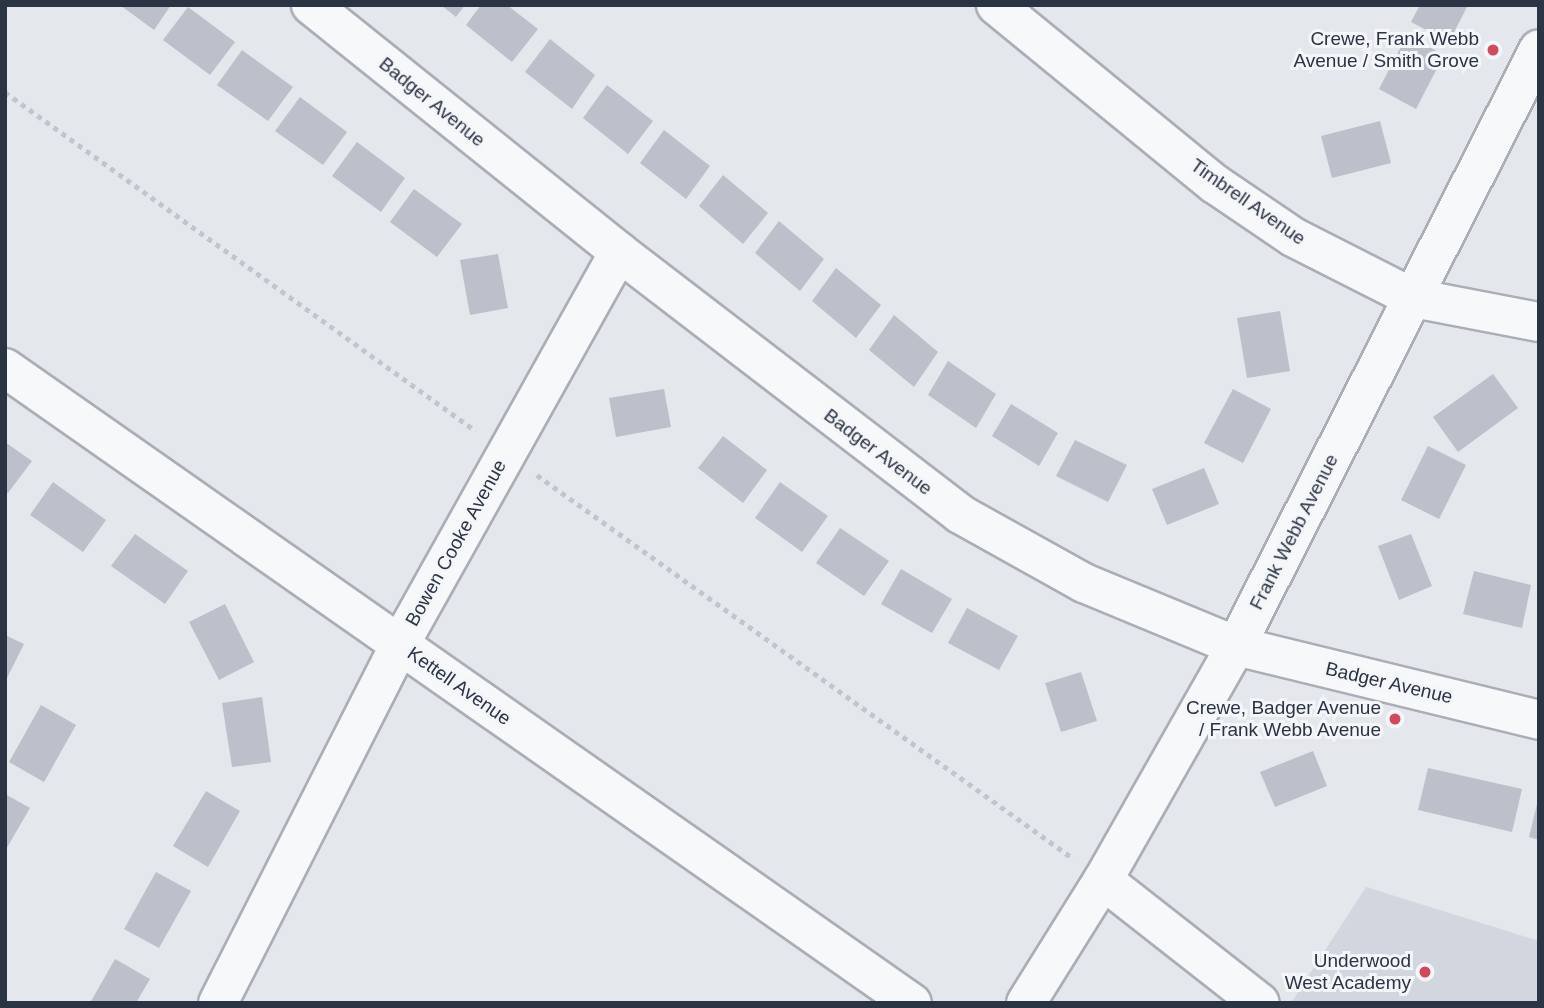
<!DOCTYPE html>
<html>
<head>
<meta charset="utf-8">
<style>
  body { margin:0 }
  #map { position:relative; width:1544px; height:1008px; overflow:hidden; background:#e4e7ec; font-family:Helvetica,sans-serif }
  div>[style] { position:absolute }
  [style*='--x'] { left:calc(var(--x)*1px); top:calc(var(--y)*1px); width:calc(var(--w)*1px); rotate:calc(var(--a)*1deg) }
  .built>* { inset:0; background:#d2d6de }
  .building>* { inset:0; background:#bbc0ca }
  .path>* { height:4.5px; margin-top:-2.25px; transform-origin:0; background:repeating-linear-gradient(90deg,#c2c5cb 0 5px,transparent 0 10px) }
  .roads { filter:drop-shadow(2px 0 #a9aeb7) drop-shadow(-2px 0 #a9aeb7) drop-shadow(0 2px #a9aeb7) drop-shadow(0 -2px #a9aeb7) }
  .minor>* { height:38px; margin:-19px; padding:0 19px; transform-origin:19px; border-radius:19px; background:#f7f8fa }
  .dots>* { width:19px; height:19px; translate:-50% -50%; box-sizing:border-box; border:4px solid #f4f6f9; border-radius:50% }
  span { translate:-50% -50%; white-space:nowrap; text-align:center; line-height:1.15; -webkit-text-stroke:6px #f4f6f9; paint-order:stroke }
  .poi-label { font-size:19px; color:#2b3445 }
  .right { translate:-100% -50%; text-align:right }
  .street-label { font-size:19px; color:#2b3445 }
  .frame { position:absolute; inset:0; border:7px solid #2b3445; pointer-events:none }
</style>
</head>
<body>
<div id="map">
  <div class="built">
    <i style="clip-path:polygon(1366px 887px,1539px 941px,1539px 1003px,1291px 1003px)"></i>
  </div>
  <div class="building">
    <i style="clip-path:polygon(120px 5px,171px 5px,154px 30px)"></i>
    <i style="clip-path:polygon(441px 5px,465px 5px,456px 17px)"></i>
    <i style="clip-path:polygon(481px 5px,507px 5px,538px 29px,512px 62px,466px 25px)"></i>
    <i style="clip-path:polygon(1420px 5px,1468px 5px,1449px 42px,1411px 22px)"></i>
    <i style="clip-path:polygon(188px 7px,235px 42px,210px 75px,163px 40px)"></i>
    <i style="clip-path:polygon(1407px 35px,1444px 55px,1416px 109px,1379px 89px)"></i>
    <i style="clip-path:polygon(550px 39px,595px 75px,572px 109px,525px 72px)"></i>
    <i style="clip-path:polygon(242px 50px,293px 87px,268px 121px,217px 85px)"></i>
    <i style="clip-path:polygon(607px 85px,653px 121px,628px 154px,583px 118px)"></i>
    <i style="clip-path:polygon(300px 97px,347px 132px,323px 165px,275px 131px)"></i>
    <i style="clip-path:polygon(1380px 121px,1391px 163px,1332px 178px,1321px 136px)"></i>
    <i style="clip-path:polygon(664px 130px,710px 166px,686px 199px,640px 163px)"></i>
    <i style="clip-path:polygon(357px 142px,405px 178px,381px 212px,332px 176px)"></i>
    <i style="clip-path:polygon(723px 175px,768px 213px,743px 244px,699px 206px)"></i>
    <i style="clip-path:polygon(414px 189px,462px 224px,437px 257px,390px 222px)"></i>
    <i style="clip-path:polygon(779px 221px,824px 259px,800px 291px,755px 253px)"></i>
    <i style="clip-path:polygon(498px 254px,508px 308px,470px 315px,460px 260px)"></i>
    <i style="clip-path:polygon(836px 268px,881px 305px,856px 338px,812px 301px)"></i>
    <i style="clip-path:polygon(1280px 311px,1290px 371px,1247px 378px,1237px 318px)"></i>
    <i style="clip-path:polygon(894px 315px,938px 352px,914px 387px,869px 350px)"></i>
    <i style="clip-path:polygon(948px 361px,996px 394px,976px 428px,928px 395px)"></i>
    <i style="clip-path:polygon(1493px 374px,1518px 408px,1458px 452px,1433px 417px)"></i>
    <i style="clip-path:polygon(664px 389px,671px 427px,616px 437px,609px 398px)"></i>
    <i style="clip-path:polygon(1233px 389px,1271px 409px,1243px 463px,1204px 443px)"></i>
    <i style="clip-path:polygon(1011px 404px,1058px 433px,1039px 466px,992px 436px)"></i>
    <i style="clip-path:polygon(723px 436px,767px 470px,743px 503px,698px 468px)"></i>
    <i style="clip-path:polygon(1075px 440px,1127px 465px,1108px 502px,1056px 476px)"></i>
    <i style="clip-path:polygon(5px 442px,32px 461px,8px 493px,5px 491px)"></i>
    <i style="clip-path:polygon(1428px 446px,1466px 465px,1439px 519px,1401px 500px)"></i>
    <i style="clip-path:polygon(1204px 468px,1219px 504px,1167px 525px,1152px 489px)"></i>
    <i style="clip-path:polygon(53px 482px,106px 520px,83px 552px,30px 515px)"></i>
    <i style="clip-path:polygon(780px 482px,828px 516px,802px 552px,755px 518px)"></i>
    <i style="clip-path:polygon(840px 528px,889px 561px,864px 596px,816px 563px)"></i>
    <i style="clip-path:polygon(135px 534px,188px 571px,165px 604px,111px 566px)"></i>
    <i style="clip-path:polygon(1411px 534px,1432px 586px,1399px 600px,1378px 546px)"></i>
    <i style="clip-path:polygon(901px 569px,952px 599px,932px 633px,881px 604px)"></i>
    <i style="clip-path:polygon(1474px 571px,1531px 585px,1522px 628px,1463px 614px)"></i>
    <i style="clip-path:polygon(225px 604px,254px 662px,219px 680px,189px 622px)"></i>
    <i style="clip-path:polygon(967px 608px,1018px 636px,999px 670px,948px 643px)"></i>
    <i style="clip-path:polygon(5px 635px,24px 644px,5px 682px)"></i>
    <i style="clip-path:polygon(1081px 672px,1097px 721px,1061px 732px,1045px 683px)"></i>
    <i style="clip-path:polygon(262px 697px,271px 762px,232px 767px,222px 703px)"></i>
    <i style="clip-path:polygon(41px 705px,76px 725px,44px 782px,9px 762px)"></i>
    <i style="clip-path:polygon(1313px 751px,1327px 786px,1275px 807px,1260px 772px)"></i>
    <i style="clip-path:polygon(1428px 768px,1522px 789px,1512px 832px,1418px 810px)"></i>
    <i style="clip-path:polygon(206px 791px,240px 811px,208px 867px,173px 846px)"></i>
    <i style="clip-path:polygon(5px 794px,30px 808px,5px 851px)"></i>
    <i style="clip-path:polygon(1538px 800px,1539px 800px,1539px 840px,1529px 837px)"></i>
    <i style="clip-path:polygon(156px 872px,191px 891px,159px 948px,124px 929px)"></i>
    <i style="clip-path:polygon(115px 959px,150px 979px,136px 1003px,90px 1003px)"></i>
  </div>
  <div class="path">
    <i style="--x:5;--y:92;--w:580;--a:35.74"></i>
    <i style="--x:537;--y:475;--w:660;--a:35.57"></i>
  </div>
  <div class="roads">
    <div class="minor">
      <i style="--x:311;--y:5;--w:395;--a:38.7"></i>
      <i style="--x:619;--y:252;--w:430;--a:37.5"></i>
      <i style="--x:960;--y:514;--w:142;--a:29.1"></i>
      <i style="--x:1084;--y:583;--w:165;--a:22.5"></i>
      <i style="--x:1236;--y:646;--w:312;--a:13.7"></i>
      <i style="--x:996;--y:5;--w:283;--a:39.3"></i>
      <i style="--x:1215;--y:184;--w:94;--a:34.2"></i>
      <i style="--x:1293;--y:237;--w:135;--a:26.9"></i>
      <i style="--x:1413;--y:298;--w:128;--a:10.8"></i>
      <i style="--x:5;--y:368;--w:1107;--a:35"></i>
      <i style="--x:1103;--y:880;--w:199;--a:38.1"></i>
      <i style="--x:218;--y:1003;--w:402;--a:-63.1"></i>
      <i style="--x:400;--y:644;--w:449;--a:-60.8"></i>
      <i style="--x:1026;--y:1003;--w:145;--a:-58"></i>
      <i style="--x:1103;--y:880;--w:269;--a:-60.4"></i>
      <i style="--x:1236;--y:646;--w:669;--a:-63.09"></i>
    </div>
  </div>
  <div class="dots">
    <i style="left:1493px;top:50px;background:#d1495b"></i>
    <i style="left:1395px;top:719px;background:#d1495b"></i>
    <i style="left:1425px;top:972px;background:#d1495b"></i>
  </div>
  <div class="poi-label">
    <span class="right" style="left:1479px;top:50px">Crewe, Frank Webb<br>Avenue / Smith Grove</span>
    <span class="right" style="left:1381px;top:719px">Crewe, Badger Avenue<br>/ Frank Webb Avenue</span>
    <span class="right" style="left:1411px;top:972px">Underwood<br>West Academy</span>
  </div>
  <div class="street-label">
    <span style="left:432px;top:102px;rotate:39deg">Badger Avenue</span>
    <span style="left:1248px;top:202px;rotate:35deg">Timbrell Avenue</span>
    <span style="left:878px;top:452px;rotate:37deg">Badger Avenue</span>
    <span style="left:1294px;top:532px;rotate:-63deg">Frank Webb Avenue</span>
    <span style="left:456px;top:543px;rotate:-61deg">Bowen Cooke Avenue</span>
    <span style="left:1389px;top:683px;rotate:13deg">Badger Avenue</span>
    <span style="left:459px;top:686px;rotate:35deg">Kettell Avenue</span>
  </div>
  <div class="frame"></div>
</div>
</body>
</html>
